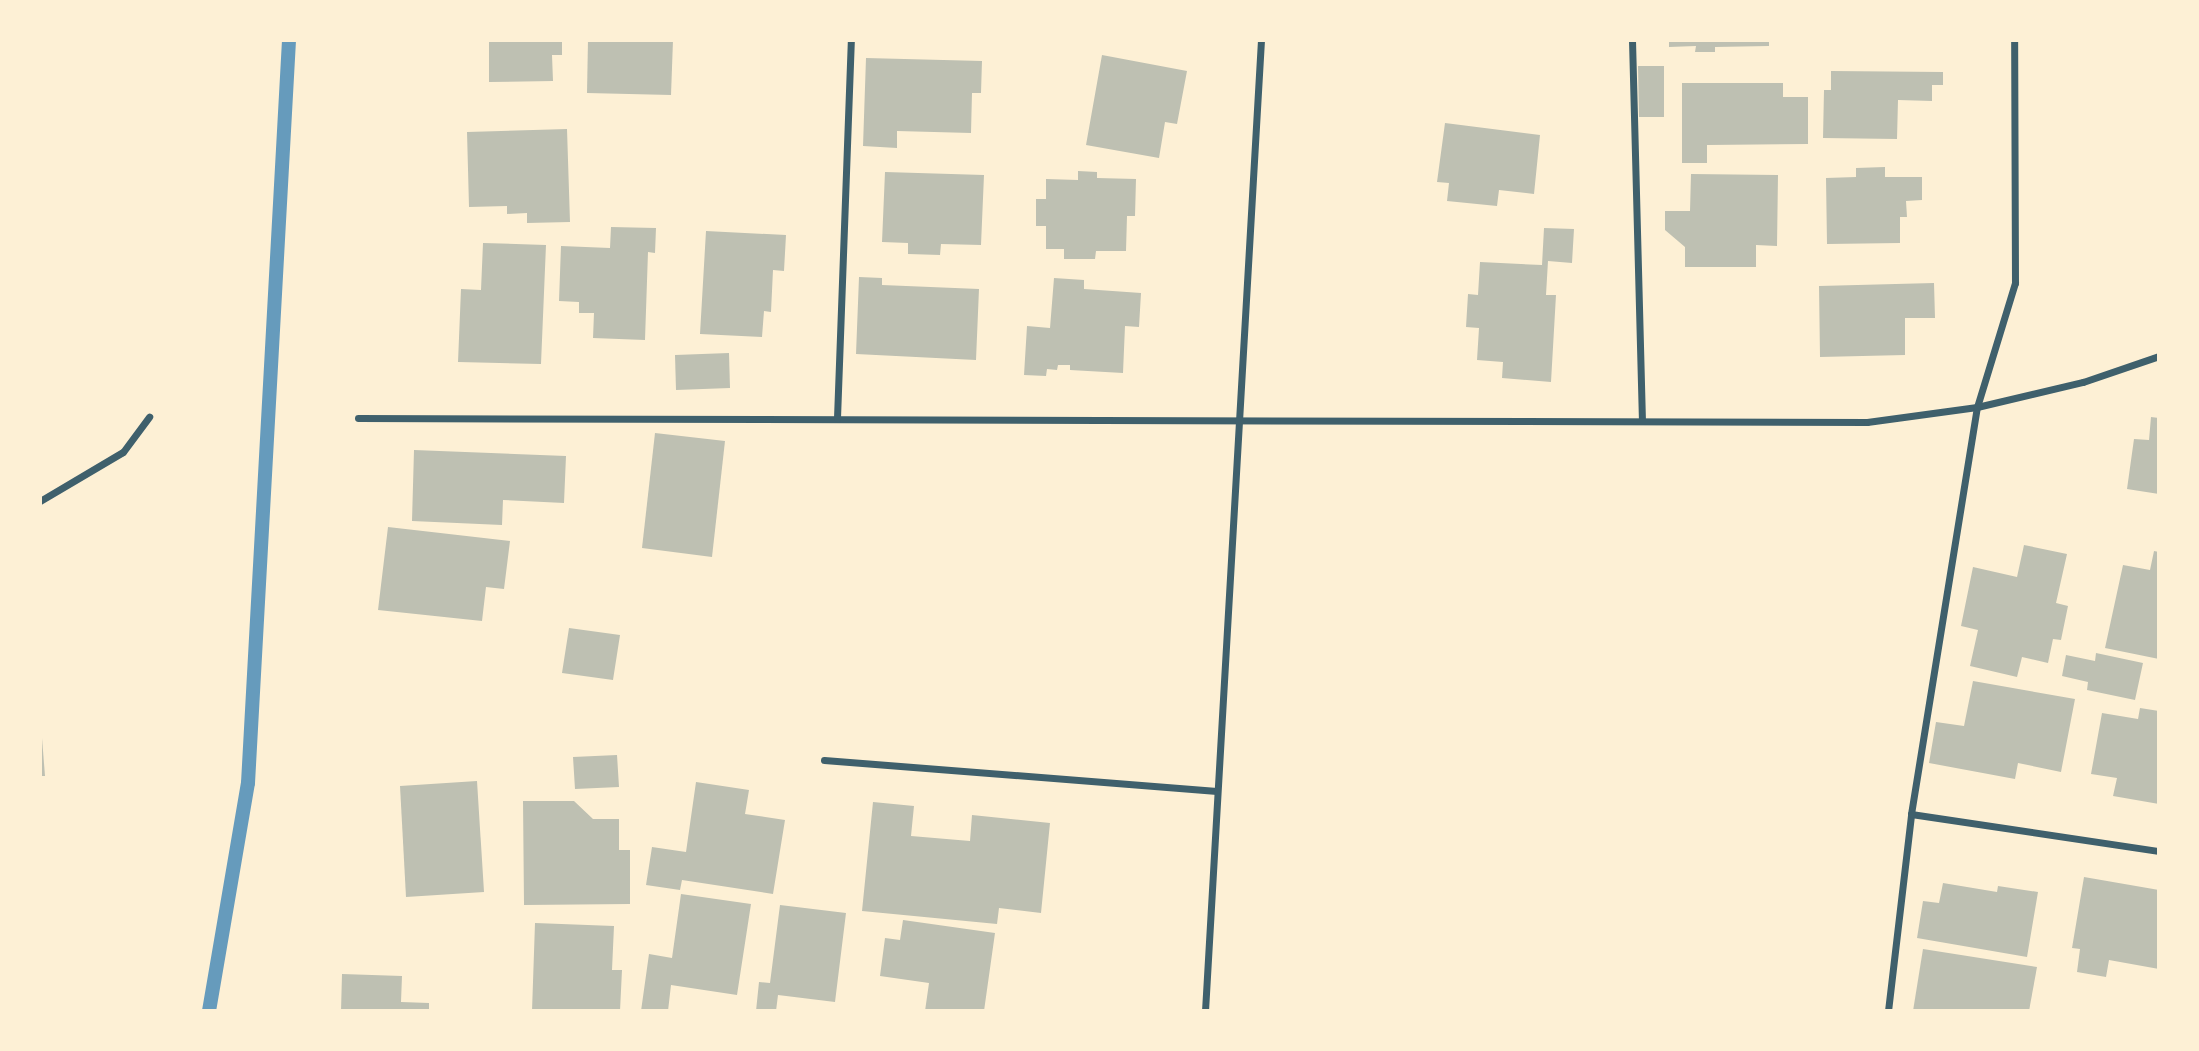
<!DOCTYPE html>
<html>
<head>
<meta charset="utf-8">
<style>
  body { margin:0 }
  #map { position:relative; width:2199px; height:1051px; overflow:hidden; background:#fdf0d5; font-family:"Source Sans 3",sans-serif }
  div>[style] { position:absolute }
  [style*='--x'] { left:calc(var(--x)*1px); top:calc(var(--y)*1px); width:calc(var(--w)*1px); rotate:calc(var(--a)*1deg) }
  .stream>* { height:14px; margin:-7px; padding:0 7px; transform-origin:7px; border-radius:7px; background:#669bbc }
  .building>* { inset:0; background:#bec0b2 }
  .minor>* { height:7px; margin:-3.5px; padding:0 3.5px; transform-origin:3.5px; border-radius:3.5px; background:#3f606c }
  span { translate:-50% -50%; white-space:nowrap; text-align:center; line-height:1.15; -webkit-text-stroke:7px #fdf0d5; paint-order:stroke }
  .frame { position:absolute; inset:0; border:42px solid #fdf0d5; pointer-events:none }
</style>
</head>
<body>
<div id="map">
  <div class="stream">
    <i style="--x:209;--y:1011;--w:231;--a:-80.3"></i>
    <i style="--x:248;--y:783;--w:744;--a:-86.84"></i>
  </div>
  <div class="building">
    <i style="clip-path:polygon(489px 40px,562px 40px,562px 55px,552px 55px,553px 81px,489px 82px)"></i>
    <i style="clip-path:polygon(588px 40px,673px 40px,671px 95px,587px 93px)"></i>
    <i style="clip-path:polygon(1669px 40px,1769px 40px,1769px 46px,1715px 47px,1715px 52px,1695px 52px,1696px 46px,1669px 47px)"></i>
    <i style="clip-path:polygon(1102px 55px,1187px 71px,1177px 124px,1165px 122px,1159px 158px,1086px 145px)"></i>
    <i style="clip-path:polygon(866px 58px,982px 61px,981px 93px,972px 93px,971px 133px,897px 131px,897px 148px,863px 146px)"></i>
    <i style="clip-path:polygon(1638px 66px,1664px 66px,1664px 117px,1639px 117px)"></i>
    <i style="clip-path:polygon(1831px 71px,1943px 72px,1943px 85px,1932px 85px,1932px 101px,1898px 100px,1897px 139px,1823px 138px,1824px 90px,1831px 90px)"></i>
    <i style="clip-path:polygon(1682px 83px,1783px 83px,1783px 97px,1808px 97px,1808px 144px,1707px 145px,1707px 163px,1682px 163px)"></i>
    <i style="clip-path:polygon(1445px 123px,1540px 135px,1534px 194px,1499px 190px,1497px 206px,1447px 201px,1449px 183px,1437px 182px)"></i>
    <i style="clip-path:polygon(567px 129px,570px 222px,527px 223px,527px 213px,507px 214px,507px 206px,469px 207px,467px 132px)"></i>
    <i style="clip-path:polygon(1885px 167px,1885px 177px,1922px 177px,1922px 200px,1906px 201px,1907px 217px,1900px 217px,1900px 243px,1827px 244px,1826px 178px,1856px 177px,1856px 168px)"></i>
    <i style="clip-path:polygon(1078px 171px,1097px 172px,1097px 178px,1136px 179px,1135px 216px,1127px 216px,1126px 251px,1096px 251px,1095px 259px,1064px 259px,1064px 249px,1046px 249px,1046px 226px,1036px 226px,1036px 199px,1046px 199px,1046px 179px,1078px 180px)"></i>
    <i style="clip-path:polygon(885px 172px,984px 175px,981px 245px,941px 244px,940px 255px,908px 254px,908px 243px,882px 242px)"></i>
    <i style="clip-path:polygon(1691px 174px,1778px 175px,1777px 246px,1756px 245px,1756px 267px,1685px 267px,1685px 247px,1665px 230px,1665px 211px,1690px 211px)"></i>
    <i style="clip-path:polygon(611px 227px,656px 228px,655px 253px,648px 252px,645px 340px,593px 338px,594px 313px,579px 313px,579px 302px,559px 301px,561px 246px,610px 248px)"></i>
    <i style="clip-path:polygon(1544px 228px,1574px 229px,1572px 263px,1548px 261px,1546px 295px,1556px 295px,1551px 382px,1502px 378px,1503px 362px,1477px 360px,1479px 328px,1466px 327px,1468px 294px,1478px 295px,1480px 262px,1542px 265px)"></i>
    <i style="clip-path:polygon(706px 231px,786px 235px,784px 271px,773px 270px,771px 312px,764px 311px,762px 337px,700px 334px)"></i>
    <i style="clip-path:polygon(483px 243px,546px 245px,541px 364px,458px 362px,461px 289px,481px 290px)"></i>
    <i style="clip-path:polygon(859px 277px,882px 278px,882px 285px,979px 289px,976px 360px,856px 354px)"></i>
    <i style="clip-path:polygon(1054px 278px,1084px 280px,1084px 289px,1141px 293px,1139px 327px,1125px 326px,1123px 373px,1070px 370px,1070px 365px,1058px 365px,1057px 370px,1047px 369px,1046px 376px,1024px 375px,1027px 326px,1050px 328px)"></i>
    <i style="clip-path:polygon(1934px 283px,1935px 318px,1905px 318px,1905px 355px,1820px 357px,1819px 286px)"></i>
    <i style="clip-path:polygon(729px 353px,730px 388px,676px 390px,675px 355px)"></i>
    <i style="clip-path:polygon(2151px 417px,2159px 418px,2159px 494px,2127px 489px,2134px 439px,2149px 440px)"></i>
    <i style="clip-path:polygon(655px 433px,725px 441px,712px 557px,642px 548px)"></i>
    <i style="clip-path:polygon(414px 450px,566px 456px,564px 503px,503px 500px,502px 525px,412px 521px)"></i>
    <i style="clip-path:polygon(388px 527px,510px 541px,504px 589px,486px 587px,482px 621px,378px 610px)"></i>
    <i style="clip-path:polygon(2024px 545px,2067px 554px,2056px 603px,2068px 606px,2061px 640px,2053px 639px,2048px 663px,2022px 657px,2017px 677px,1970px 666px,1978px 630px,1961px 626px,1973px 567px,2017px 577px)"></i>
    <i style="clip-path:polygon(2154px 551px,2159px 552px,2159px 659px,2105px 648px,2123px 565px,2150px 570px)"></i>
    <i style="clip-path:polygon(569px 628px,620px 635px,613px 680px,562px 673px)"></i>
    <i style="clip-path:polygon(2096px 653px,2143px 663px,2135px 700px,2087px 690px,2088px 682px,2062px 676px,2066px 655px,2095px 661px)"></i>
    <i style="clip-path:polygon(1973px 681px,2075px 699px,2061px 772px,2018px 763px,2015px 779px,1929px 763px,1936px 722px,1964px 726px)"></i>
    <i style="clip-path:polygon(2140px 708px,2159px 711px,2159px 804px,2113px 796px,2117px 778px,2091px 774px,2102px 713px,2138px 719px)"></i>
    <i style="clip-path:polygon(40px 713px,45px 776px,40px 776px)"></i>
    <i style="clip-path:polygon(617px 755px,619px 787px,575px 789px,573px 757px)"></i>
    <i style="clip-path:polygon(477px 781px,484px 892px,406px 897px,400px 786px)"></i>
    <i style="clip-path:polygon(696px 782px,749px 790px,745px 814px,785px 820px,773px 894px,682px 880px,680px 890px,646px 885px,652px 847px,686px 852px)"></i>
    <i style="clip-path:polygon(523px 801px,574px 801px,593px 819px,619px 819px,619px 850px,630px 850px,630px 904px,524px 905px)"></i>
    <i style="clip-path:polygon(873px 802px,914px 806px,911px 836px,970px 841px,972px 815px,1050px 823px,1041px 913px,999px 908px,997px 924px,862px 911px)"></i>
    <i style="clip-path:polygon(2084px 877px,2159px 890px,2159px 969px,2109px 960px,2106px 977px,2077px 972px,2080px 949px,2072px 948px)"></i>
    <i style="clip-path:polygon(1943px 883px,1997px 892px,1998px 886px,2038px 892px,2027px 957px,1917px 938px,1923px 901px,1939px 903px)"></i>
    <i style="clip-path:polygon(681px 894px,751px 904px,737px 995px,671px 985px,668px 1011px,641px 1011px,649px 954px,672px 958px)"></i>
    <i style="clip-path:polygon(780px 905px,846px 913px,835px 1002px,778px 995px,776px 1011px,756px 1011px,759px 982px,770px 983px)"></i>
    <i style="clip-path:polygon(903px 920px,995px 933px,984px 1011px,925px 1011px,929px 983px,880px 976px,885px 938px,900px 940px)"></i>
    <i style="clip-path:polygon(535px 923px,614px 926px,612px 970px,622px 970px,620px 1011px,532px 1011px)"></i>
    <i style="clip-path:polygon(1923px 949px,2037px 967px,2029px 1011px,1913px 1011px)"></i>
    <i style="clip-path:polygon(342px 974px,402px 976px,401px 1002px,429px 1003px,429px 1011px,341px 1011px)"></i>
  </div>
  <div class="minor">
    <i style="--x:1632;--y:40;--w:379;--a:88.5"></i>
    <i style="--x:358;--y:418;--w:1509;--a:0.15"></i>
    <i style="--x:1867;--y:422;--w:111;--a:-7.8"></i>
    <i style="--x:1977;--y:407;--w:109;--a:-13.3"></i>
    <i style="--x:2083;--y:382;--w:80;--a:-18.9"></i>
    <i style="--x:837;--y:418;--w:378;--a:-87.9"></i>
    <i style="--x:40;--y:501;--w:96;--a:-30.6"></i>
    <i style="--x:123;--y:452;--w:44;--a:-53.4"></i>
    <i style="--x:824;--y:760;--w:394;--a:4.5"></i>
    <i style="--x:1911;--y:814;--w:251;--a:8.5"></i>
    <i style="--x:1205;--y:1011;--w:973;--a:-86.7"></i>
    <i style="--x:1888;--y:1011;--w:198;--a:-83.3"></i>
    <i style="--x:1911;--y:814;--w:412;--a:-80.8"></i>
    <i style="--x:1977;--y:407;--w:130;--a:-73"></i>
    <i style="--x:2015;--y:283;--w:243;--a:-90.2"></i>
  </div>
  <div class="frame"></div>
</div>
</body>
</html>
